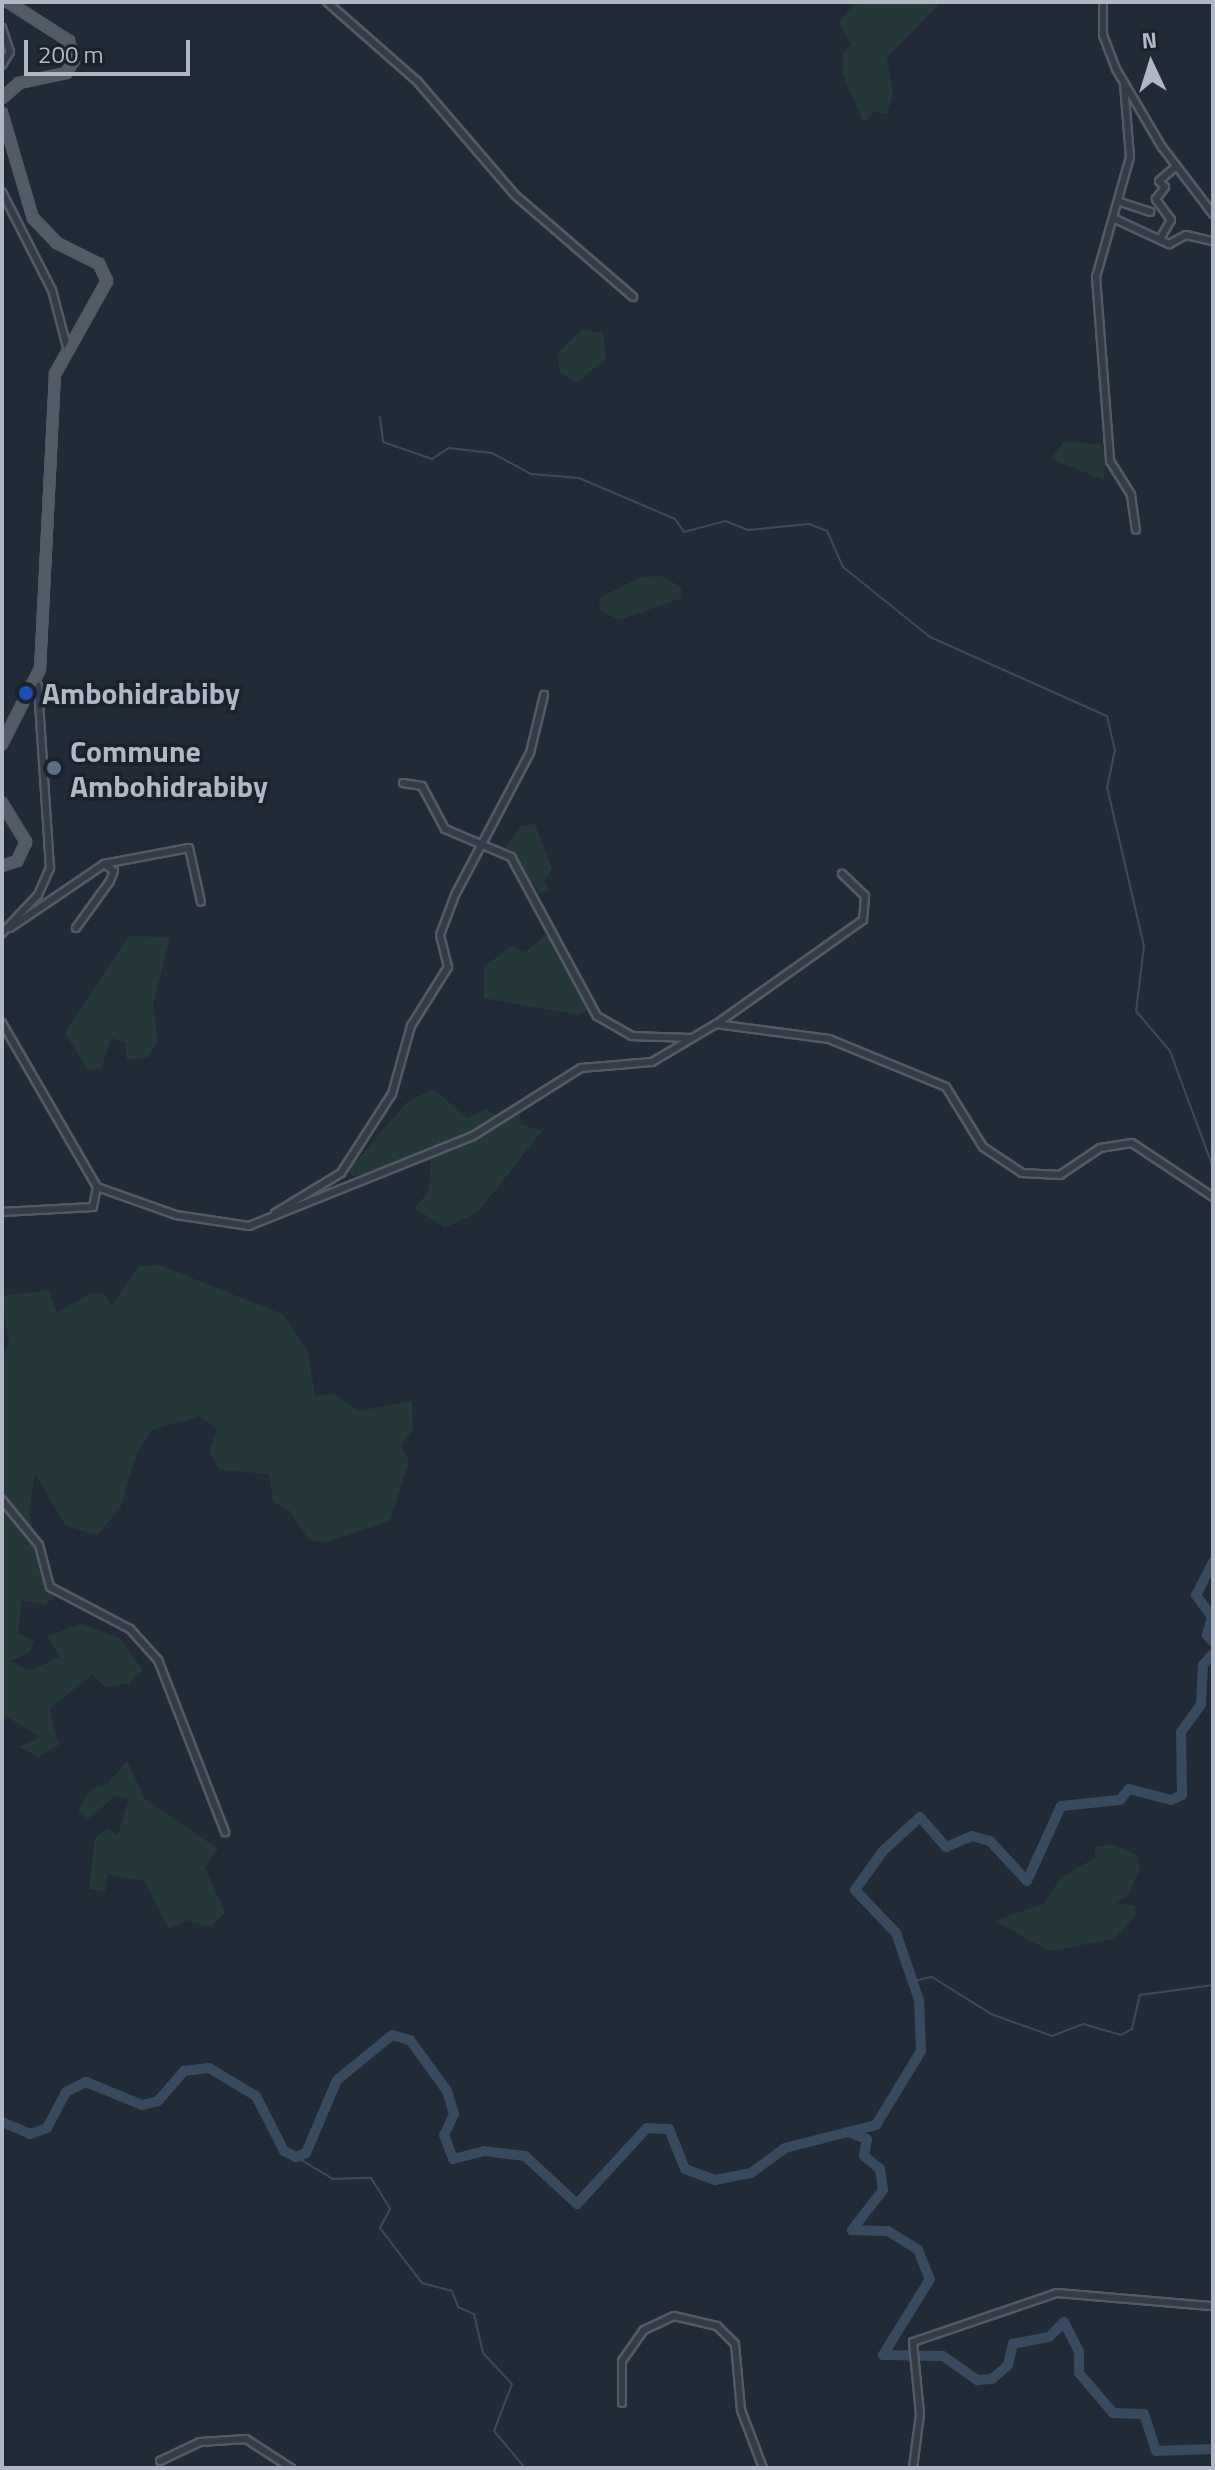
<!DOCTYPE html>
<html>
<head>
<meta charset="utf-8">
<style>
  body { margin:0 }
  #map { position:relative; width:1215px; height:2470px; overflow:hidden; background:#212b37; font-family:"Titillium Web",sans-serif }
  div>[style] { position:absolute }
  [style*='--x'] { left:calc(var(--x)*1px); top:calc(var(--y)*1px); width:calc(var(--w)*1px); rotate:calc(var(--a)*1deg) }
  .green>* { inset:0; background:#243839 }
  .stream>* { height:2px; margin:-1px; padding:0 1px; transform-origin:1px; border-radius:1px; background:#374a5f }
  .river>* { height:10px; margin:-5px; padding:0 5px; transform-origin:5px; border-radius:5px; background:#374a5f }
  .roads { filter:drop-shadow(2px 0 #525b65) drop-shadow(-2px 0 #525b65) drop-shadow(0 2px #525b65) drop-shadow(0 -2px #525b65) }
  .minor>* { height:6px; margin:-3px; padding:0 3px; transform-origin:3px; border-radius:3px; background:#343d47 }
  .major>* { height:8px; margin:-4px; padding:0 4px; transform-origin:4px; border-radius:4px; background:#525c67 }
  .dots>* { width:22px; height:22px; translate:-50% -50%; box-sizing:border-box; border:4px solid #1a222c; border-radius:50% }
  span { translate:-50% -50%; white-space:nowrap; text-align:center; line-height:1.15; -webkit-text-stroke:7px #1a222c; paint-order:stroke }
  .poi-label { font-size:30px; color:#afb8c4; font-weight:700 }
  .left { translate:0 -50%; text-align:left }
  .frame { position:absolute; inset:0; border:4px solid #afb8c4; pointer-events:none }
  .north { position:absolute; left:1111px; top:24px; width:80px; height:80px; -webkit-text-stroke:6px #1a222c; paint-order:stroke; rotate:356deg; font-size:22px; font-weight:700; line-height:32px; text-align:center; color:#afb8c4 }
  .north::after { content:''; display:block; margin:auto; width:28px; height:36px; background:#afb8c4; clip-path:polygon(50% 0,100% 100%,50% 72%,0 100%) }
  .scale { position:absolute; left:24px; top:40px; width:166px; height:36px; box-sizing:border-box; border:4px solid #afb8c4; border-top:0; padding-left:10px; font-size:24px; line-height:28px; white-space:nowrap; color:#afb8c4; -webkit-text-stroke:6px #1a222c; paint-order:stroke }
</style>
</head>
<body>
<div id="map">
  <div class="green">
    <i style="clip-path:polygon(859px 2px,941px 2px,887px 57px,893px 95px,887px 114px,873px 111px,864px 123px,843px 75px,843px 53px,851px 45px,839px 21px)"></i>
    <i style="clip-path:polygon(582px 329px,603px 333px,606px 359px,576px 383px,560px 372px,557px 354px)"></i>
    <i style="clip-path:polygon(1063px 442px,1099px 444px,1106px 451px,1104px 480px,1051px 459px)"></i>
    <i style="clip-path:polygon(662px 576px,681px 587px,682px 598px,619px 620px,600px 610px,599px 598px,641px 577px)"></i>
    <i style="clip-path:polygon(535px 824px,552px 869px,544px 880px,550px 891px,540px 893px,505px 848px,521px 826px)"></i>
    <i style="clip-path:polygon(546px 934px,587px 1010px,579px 1015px,484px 998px,484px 966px,511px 947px,526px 952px)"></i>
    <i style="clip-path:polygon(129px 936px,170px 937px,153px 1005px,158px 1040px,149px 1057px,127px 1060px,125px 1042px,111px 1038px,102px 1067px,89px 1071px,65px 1033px)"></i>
    <i style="clip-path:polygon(434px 1089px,467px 1118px,486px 1109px,497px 1116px,520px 1110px,520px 1124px,542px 1131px,478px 1212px,445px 1228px,415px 1208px,429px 1191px,431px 1161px,352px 1176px,348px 1171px,408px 1101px)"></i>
    <i style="clip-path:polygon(159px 1265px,282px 1314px,308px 1351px,315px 1396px,335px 1394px,359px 1411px,412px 1401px,413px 1430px,401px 1445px,409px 1461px,390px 1521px,325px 1542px,309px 1540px,289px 1510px,273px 1502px,269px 1474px,220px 1470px,209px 1453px,217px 1430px,200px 1416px,152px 1430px,137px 1452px,120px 1509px,97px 1535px,66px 1526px,35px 1473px,29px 1515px,53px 1598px,45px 1605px,22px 1600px,18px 1633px,34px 1640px,30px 1652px,11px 1661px,29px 1671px,60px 1657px,46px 1636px,82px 1624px,119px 1638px,143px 1670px,128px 1684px,105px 1687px,92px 1675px,49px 1709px,59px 1745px,38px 1757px,19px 1747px,40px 1737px,2px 1714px,2px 1360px,9px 1344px,2px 1296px,49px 1290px,57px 1313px,91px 1293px,104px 1294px,111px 1306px,139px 1266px)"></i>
    <i style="clip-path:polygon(127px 1761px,145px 1799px,218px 1849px,205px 1868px,225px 1912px,211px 1927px,186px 1920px,169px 1929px,145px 1881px,108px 1874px,105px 1892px,89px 1889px,95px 1838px,108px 1828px,118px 1835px,129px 1798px,115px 1796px,87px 1820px,78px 1811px,91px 1789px,106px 1785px)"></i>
    <i style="clip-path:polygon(1113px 1844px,1138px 1856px,1139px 1871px,1127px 1897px,1114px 1903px,1135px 1906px,1136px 1915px,1114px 1939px,1050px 1951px,994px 1921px,1043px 1904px,1060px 1879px,1096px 1857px,1094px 1847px)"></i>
  </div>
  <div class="stream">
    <i style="--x:380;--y:417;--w:25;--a:83"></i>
    <i style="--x:383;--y:442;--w:52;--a:19.1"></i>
    <i style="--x:432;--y:459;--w:20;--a:-33"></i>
    <i style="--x:449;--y:448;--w:43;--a:6.6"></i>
    <i style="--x:492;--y:453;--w:44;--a:28.3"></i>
    <i style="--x:531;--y:474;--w:48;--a:4.8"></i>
    <i style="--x:579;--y:478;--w:104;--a:23.1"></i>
    <i style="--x:675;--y:519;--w:16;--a:55"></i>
    <i style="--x:684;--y:532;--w:42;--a:-15"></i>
    <i style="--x:725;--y:521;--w:25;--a:21"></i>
    <i style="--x:748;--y:530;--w:61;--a:-5.6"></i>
    <i style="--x:809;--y:524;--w:19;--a:21"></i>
    <i style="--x:827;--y:531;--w:39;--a:66"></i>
    <i style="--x:843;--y:567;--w:112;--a:38.8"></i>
    <i style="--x:930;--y:637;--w:194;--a:24.1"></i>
    <i style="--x:1107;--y:716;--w:35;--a:77"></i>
    <i style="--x:1115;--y:750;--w:38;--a:102"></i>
    <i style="--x:1107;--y:787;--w:163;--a:76.9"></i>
    <i style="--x:1144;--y:946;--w:65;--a:97"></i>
    <i style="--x:1136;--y:1011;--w:52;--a:49.6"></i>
    <i style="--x:1170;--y:1051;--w:124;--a:69.7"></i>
    <i style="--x:914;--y:1981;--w:18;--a:-13"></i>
    <i style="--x:932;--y:1977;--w:70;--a:32.1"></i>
    <i style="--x:991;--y:2014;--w:65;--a:19.8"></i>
    <i style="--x:1052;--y:2036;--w:33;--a:-21"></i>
    <i style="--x:1083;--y:2024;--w:40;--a:16"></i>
    <i style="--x:1121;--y:2035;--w:13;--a:-29"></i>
    <i style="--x:1132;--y:2029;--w:35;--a:-77"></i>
    <i style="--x:1140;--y:1995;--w:74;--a:-7.8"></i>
    <i style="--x:296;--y:2157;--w:43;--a:30.7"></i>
    <i style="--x:333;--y:2179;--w:38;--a:-2"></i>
    <i style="--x:371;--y:2178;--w:36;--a:58"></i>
    <i style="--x:390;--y:2209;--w:21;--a:118"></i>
    <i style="--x:380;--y:2228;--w:69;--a:52.6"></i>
    <i style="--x:422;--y:2283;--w:31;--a:15"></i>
    <i style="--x:452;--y:2291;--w:17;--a:69"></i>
    <i style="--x:458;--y:2307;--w:17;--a:24"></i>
    <i style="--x:474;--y:2314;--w:40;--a:77"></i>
    <i style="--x:483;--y:2353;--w:42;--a:46.9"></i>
    <i style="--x:512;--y:2384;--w:50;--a:111"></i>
    <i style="--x:494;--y:2431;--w:48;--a:50"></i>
  </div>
  <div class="river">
    <i style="--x:1213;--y:1562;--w:37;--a:117"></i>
    <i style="--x:1196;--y:1595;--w:27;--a:54"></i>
    <i style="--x:1212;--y:1617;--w:19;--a:106"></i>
    <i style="--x:1207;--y:1635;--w:9;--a:49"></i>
    <i style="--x:2;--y:2122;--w:30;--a:23"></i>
    <i style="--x:30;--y:2134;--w:18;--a:-19"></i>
    <i style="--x:47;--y:2128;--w:41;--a:-62.2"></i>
    <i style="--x:66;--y:2092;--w:22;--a:-27"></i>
    <i style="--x:86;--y:2082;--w:61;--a:22.3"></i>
    <i style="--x:142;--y:2105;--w:16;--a:-14"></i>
    <i style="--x:158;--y:2101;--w:40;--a:-49"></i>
    <i style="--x:184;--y:2071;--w:25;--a:-7"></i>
    <i style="--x:209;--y:2068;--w:55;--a:30.8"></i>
    <i style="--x:256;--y:2096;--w:62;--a:63"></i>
    <i style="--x:284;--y:2151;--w:13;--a:27"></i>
    <i style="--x:296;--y:2157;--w:11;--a:-22"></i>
    <i style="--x:306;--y:2153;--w:79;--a:-67"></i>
    <i style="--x:337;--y:2080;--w:71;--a:-39.3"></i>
    <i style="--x:392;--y:2035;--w:19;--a:16"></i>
    <i style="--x:410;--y:2040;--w:63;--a:54"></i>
    <i style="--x:447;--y:2091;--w:24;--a:73"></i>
    <i style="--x:454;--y:2114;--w:23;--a:115"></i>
    <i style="--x:444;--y:2135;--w:26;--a:69"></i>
    <i style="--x:453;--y:2159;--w:32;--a:-14"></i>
    <i style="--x:484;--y:2151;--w:41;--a:7"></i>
    <i style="--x:525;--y:2156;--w:71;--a:42.7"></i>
    <i style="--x:577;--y:2204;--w:103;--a:-47.4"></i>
    <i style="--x:647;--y:2128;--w:22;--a:3"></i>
    <i style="--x:669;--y:2129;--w:43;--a:68.2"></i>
    <i style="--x:685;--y:2169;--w:32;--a:20"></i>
    <i style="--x:715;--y:2180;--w:37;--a:-11"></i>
    <i style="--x:751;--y:2173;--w:42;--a:-36.3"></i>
    <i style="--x:785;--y:2148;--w:94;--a:-14.2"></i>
    <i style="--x:876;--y:2125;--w:87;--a:-58.7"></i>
    <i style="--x:921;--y:2051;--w:51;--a:-92.2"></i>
    <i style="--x:919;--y:2000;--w:71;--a:-108.9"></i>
    <i style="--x:896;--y:1933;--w:59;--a:-133.6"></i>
    <i style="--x:855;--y:1890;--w:48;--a:-54.3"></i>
    <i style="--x:883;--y:1851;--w:50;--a:-42.6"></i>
    <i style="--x:920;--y:1817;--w:40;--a:49"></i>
    <i style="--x:946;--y:1847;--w:28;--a:-23"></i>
    <i style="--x:972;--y:1836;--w:19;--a:16"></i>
    <i style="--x:990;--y:1841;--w:54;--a:47.2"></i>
    <i style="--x:1027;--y:1881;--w:82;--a:-65.6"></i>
    <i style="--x:1061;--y:1806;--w:59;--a:-5.8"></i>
    <i style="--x:1120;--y:1800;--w:14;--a:-51"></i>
    <i style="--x:1129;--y:1789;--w:43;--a:14.7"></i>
    <i style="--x:1171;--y:1800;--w:12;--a:-24"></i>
    <i style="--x:1182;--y:1795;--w:63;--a:-90.9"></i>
    <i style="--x:1181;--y:1732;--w:34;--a:-54"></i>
    <i style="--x:1201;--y:1704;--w:39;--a:-87"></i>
    <i style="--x:1203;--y:1665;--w:15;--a:-48"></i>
    <i style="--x:851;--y:2133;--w:17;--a:21"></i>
    <i style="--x:867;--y:2139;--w:17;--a:100"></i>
    <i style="--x:864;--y:2156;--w:21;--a:39"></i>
    <i style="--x:880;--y:2169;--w:21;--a:82"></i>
    <i style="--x:883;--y:2190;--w:51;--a:127.8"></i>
    <i style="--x:852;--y:2230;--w:36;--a:2"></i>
    <i style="--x:888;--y:2231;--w:36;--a:32"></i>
    <i style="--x:918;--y:2250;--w:31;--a:68"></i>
    <i style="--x:930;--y:2279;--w:89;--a:121.7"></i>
    <i style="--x:883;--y:2355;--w:60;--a:1"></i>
    <i style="--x:943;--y:2356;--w:42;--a:35.2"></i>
    <i style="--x:977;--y:2380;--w:15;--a:-4"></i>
    <i style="--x:992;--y:2379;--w:21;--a:-41"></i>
    <i style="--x:1008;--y:2365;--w:22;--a:-77"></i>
    <i style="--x:1013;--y:2344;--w:37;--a:-11"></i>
    <i style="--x:1049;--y:2337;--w:21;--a:-45"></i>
    <i style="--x:1064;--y:2322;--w:33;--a:63"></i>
    <i style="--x:1079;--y:2351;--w:22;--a:90"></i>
    <i style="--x:1079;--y:2373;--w:52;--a:49.6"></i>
    <i style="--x:1113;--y:2413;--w:31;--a:2"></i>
    <i style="--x:1144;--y:2414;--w:39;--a:72"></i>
    <i style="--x:1156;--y:2451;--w:57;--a:-2"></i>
  </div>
  <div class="roads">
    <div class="minor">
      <i style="--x:327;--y:2;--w:120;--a:41.3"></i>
      <i style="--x:417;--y:81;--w:150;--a:49.3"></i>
      <i style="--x:515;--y:195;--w:156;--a:40.8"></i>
      <i style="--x:1103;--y:2;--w:33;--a:90"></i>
      <i style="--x:1103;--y:35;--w:36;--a:69"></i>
      <i style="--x:1116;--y:69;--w:91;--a:59.5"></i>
      <i style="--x:1162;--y:147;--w:84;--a:52.7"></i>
      <i style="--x:2;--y:28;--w:25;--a:72"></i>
      <i style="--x:10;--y:52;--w:15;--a:122"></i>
      <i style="--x:1124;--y:84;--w:73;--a:85.3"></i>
      <i style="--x:1130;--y:157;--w:125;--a:105.8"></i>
      <i style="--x:1096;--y:277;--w:185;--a:85.6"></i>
      <i style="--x:1110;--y:461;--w:40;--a:58"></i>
      <i style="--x:1131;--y:495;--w:35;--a:82"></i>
      <i style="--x:2;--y:192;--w:110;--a:63"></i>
      <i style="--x:52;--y:290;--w:59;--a:75.3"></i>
      <i style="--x:1120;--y:202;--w:32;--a:18"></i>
      <i style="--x:1115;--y:219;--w:60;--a:24.8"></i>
      <i style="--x:1169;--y:244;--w:19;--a:-28"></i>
      <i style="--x:1186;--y:235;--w:28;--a:13"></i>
      <i style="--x:1160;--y:239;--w:22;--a:-60"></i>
      <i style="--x:1171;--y:220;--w:26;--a:-126"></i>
      <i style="--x:1156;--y:199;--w:15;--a:-53"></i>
      <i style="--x:1165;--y:187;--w:8;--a:-135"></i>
      <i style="--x:1159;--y:181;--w:23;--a:-41"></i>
      <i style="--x:403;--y:783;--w:19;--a:9"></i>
      <i style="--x:422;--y:786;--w:49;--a:61.9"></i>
      <i style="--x:445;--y:829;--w:72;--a:23"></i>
      <i style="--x:511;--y:857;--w:181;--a:61.6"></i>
      <i style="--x:597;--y:1016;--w:40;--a:29.7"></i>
      <i style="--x:632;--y:1036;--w:57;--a:2"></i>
      <i style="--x:104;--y:864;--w:86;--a:-10.7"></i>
      <i style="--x:189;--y:848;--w:55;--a:77.5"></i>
      <i style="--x:10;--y:928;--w:114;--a:-34.2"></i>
      <i style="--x:104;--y:864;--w:12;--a:35"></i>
      <i style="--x:114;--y:871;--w:11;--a:112"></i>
      <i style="--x:110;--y:881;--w:58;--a:125.9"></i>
      <i style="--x:2;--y:933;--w:52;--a:-46.5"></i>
      <i style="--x:38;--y:895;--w:30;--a:-66"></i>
      <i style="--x:50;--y:868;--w:183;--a:-93.8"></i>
      <i style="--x:2;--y:1023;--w:190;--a:59.9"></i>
      <i style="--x:97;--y:1187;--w:84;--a:19.5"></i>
      <i style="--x:176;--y:1215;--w:74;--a:8.6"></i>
      <i style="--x:249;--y:1226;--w:241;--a:-21.9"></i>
      <i style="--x:473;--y:1136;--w:128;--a:-32.2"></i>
      <i style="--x:581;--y:1068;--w:71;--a:-4.8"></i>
      <i style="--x:652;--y:1062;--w:74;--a:-30.7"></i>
      <i style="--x:716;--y:1024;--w:114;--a:7.6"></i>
      <i style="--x:829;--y:1039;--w:126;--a:22.3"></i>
      <i style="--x:946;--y:1087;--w:70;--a:58.3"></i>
      <i style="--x:983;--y:1147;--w:47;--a:33.7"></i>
      <i style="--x:1022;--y:1173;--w:38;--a:3"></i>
      <i style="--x:1060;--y:1175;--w:48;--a:-34"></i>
      <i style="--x:1100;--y:1148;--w:32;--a:-9"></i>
      <i style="--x:1132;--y:1143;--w:97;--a:33.7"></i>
      <i style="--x:718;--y:1023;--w:178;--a:-35.4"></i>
      <i style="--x:863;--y:920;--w:24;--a:-85"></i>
      <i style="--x:865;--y:896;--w:32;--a:-136"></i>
      <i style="--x:2;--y:1212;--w:91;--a:-3.1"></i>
      <i style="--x:93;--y:1207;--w:20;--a:-79"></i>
      <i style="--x:275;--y:1213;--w:77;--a:-31.2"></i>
      <i style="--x:341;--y:1173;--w:94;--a:-57.2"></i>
      <i style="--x:392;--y:1094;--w:71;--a:-74.4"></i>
      <i style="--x:411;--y:1026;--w:70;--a:-57.9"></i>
      <i style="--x:448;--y:967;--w:33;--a:-104"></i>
      <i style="--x:440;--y:935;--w:43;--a:-69.4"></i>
      <i style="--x:455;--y:895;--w:161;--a:-62.2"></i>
      <i style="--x:530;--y:753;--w:60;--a:-76.4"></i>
      <i style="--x:2;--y:1500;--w:58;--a:50.6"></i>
      <i style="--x:39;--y:1545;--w:43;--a:75.3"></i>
      <i style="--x:50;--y:1587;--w:90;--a:27.7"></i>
      <i style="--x:130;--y:1629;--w:42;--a:47.9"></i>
      <i style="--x:158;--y:1660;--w:185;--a:68.7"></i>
      <i style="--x:622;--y:2403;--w:42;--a:-90"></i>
      <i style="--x:622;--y:2361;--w:38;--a:-55"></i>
      <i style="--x:644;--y:2330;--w:33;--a:-25"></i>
      <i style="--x:674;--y:2316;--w:44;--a:13.1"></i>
      <i style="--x:717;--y:2326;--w:25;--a:45"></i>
      <i style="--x:735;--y:2344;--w:66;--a:84.8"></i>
      <i style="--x:741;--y:2410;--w:62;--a:69.2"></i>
      <i style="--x:160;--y:2461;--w:44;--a:-25.4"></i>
      <i style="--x:200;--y:2442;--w:46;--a:-3.7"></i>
      <i style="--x:246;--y:2439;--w:54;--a:32.8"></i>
      <i style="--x:913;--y:2468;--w:54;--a:-82.6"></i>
      <i style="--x:920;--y:2414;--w:72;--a:-95.6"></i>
      <i style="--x:913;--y:2342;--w:152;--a:-18.8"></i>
      <i style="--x:1057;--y:2293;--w:157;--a:4.8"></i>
    </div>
    <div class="major">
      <i style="--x:2;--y:98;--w:23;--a:-41"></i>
      <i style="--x:19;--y:83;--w:48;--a:-12"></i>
      <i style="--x:66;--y:73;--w:15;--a:-58"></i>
      <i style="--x:74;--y:60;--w:20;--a:-105"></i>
      <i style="--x:69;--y:41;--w:72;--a:-147.4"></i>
      <i style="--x:2;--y:113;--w:109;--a:73.6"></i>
      <i style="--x:33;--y:218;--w:35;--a:46"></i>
      <i style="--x:57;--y:243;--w:47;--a:26.6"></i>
      <i style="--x:99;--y:264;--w:19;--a:65"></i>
      <i style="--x:107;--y:281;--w:107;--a:119.2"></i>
      <i style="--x:55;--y:374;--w:295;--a:92.9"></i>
      <i style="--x:40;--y:669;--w:84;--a:116.9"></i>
      <i style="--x:2;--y:803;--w:46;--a:58.4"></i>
      <i style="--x:26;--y:842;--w:21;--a:115"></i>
      <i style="--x:17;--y:861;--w:16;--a:162"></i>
    </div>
  </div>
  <div class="dots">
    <i style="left:26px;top:693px;background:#1a4fb4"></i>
    <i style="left:54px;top:768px;background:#5c6f8a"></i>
  </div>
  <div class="poi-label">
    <span class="left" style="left:42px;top:693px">Ambohidrabiby</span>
    <span class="left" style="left:70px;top:768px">Commune<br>Ambohidrabiby</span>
  </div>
  <div class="frame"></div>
  <div class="north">N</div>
  <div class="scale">200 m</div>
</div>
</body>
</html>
